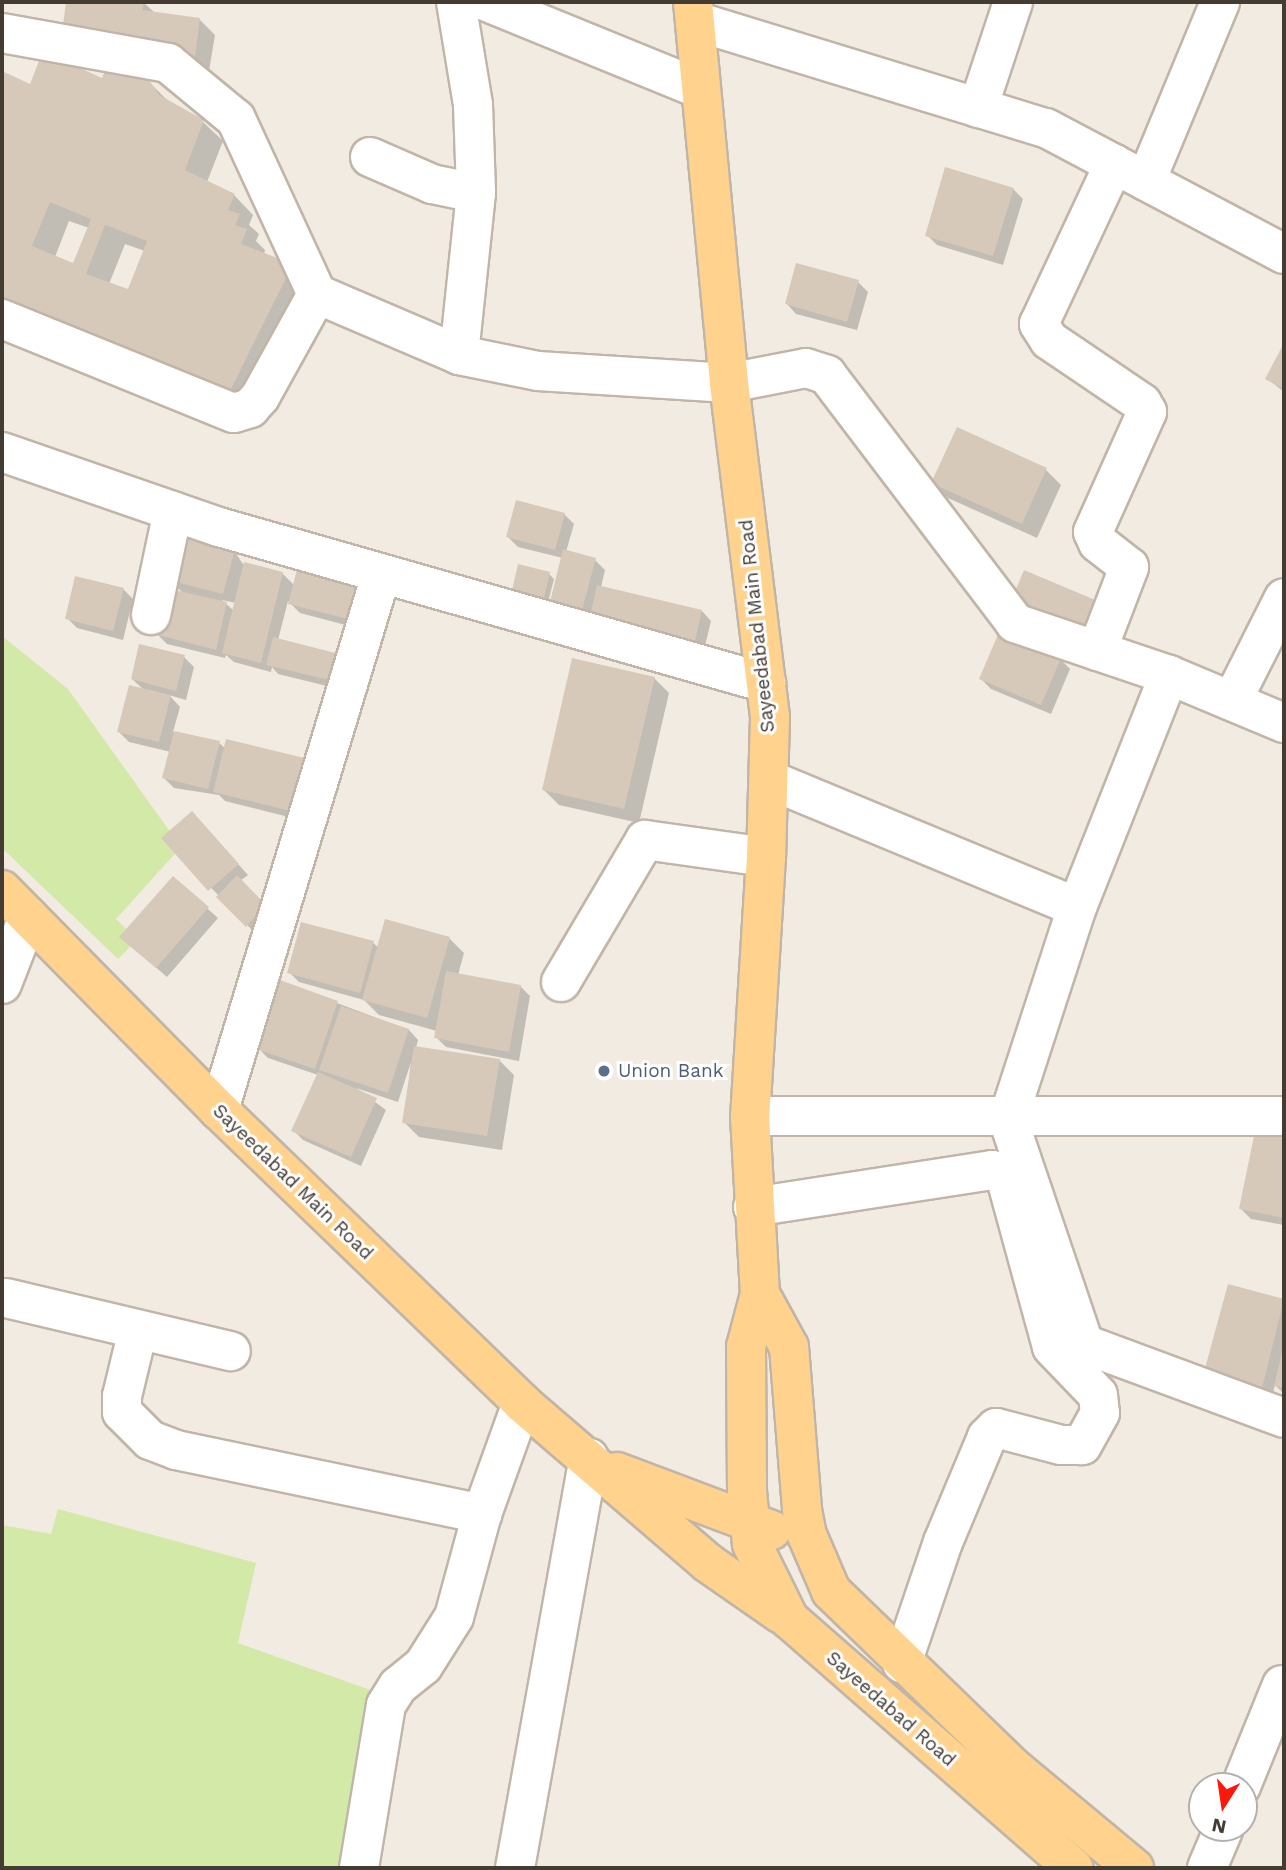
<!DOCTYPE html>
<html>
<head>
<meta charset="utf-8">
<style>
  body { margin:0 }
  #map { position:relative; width:1286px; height:1870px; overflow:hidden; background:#f2ebe2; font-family:"Work Sans",sans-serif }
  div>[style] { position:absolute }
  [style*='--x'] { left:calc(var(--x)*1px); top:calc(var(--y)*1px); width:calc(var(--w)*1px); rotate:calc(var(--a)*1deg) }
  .green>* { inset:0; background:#d3e9a8 }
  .shadow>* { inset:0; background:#0003 }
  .building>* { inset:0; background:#d7c9ba }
  .roads { filter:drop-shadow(2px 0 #c1b5a8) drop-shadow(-2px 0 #c1b5a8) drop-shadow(0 2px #c1b5a8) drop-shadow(0 -2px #c1b5a8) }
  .minor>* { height:38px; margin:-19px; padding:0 19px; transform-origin:19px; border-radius:19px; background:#fff }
  .major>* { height:38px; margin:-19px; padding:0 19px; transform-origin:19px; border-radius:19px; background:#ffd38e }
  .dots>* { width:19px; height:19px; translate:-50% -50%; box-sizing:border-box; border:4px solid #fff; border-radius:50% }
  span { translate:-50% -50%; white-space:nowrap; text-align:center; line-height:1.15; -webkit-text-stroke:6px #fff; paint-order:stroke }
  .street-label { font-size:19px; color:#443b33 }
  .service-label { font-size:19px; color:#4e5e75 }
  .left { translate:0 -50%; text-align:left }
  .frame { position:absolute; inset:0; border:4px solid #443b33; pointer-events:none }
  .north { position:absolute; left:1188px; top:1772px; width:70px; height:70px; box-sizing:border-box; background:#fff; border:2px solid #b4b1ad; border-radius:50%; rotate:192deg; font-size:19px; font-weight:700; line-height:28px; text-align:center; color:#443b33 }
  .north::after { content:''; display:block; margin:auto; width:24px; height:32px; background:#ff170c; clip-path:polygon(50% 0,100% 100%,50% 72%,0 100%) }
</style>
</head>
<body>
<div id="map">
  <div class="green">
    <i style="clip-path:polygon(2px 636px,68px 689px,181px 847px,116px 919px,137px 940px,118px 959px,2px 848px)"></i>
    <i style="clip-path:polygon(58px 1509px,256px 1563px,238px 1643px,379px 1693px,347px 1868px,2px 1868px,2px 1525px,51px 1534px)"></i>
  </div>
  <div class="shadow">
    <i style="clip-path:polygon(68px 2px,143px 2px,156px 14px,200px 20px,215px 35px,209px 71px,78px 54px,63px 39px)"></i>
    <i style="clip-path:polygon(evenodd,2px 73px,31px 86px,146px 79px,169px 102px,203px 122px,223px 141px,207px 182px,234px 195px,253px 215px,249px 225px,259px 234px,256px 241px,265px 250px,264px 255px,311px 285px,245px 419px,2px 321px,2px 73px,69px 221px,89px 228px,74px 265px,55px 257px,69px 221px,2px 73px,125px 244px,145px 251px,129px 292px,109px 284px,125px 244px)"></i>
    <i style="clip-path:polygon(1013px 189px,1023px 199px,1003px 265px,937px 245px,927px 235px)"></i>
    <i style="clip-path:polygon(858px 282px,868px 292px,857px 330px,796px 314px,787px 304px)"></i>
    <i style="clip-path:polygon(1284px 347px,1284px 392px,1268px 379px)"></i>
    <i style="clip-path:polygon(1046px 470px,1061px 485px,1037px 538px,948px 498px,934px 483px)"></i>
    <i style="clip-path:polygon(564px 514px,574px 524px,566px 552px,595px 560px,605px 570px,601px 587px,702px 611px,711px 621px,703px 654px,561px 616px,563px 558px,518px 547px,508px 537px)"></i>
    <i style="clip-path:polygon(evenodd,234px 551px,243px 564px,282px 573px,295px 586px,356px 582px,366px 592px,357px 628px,300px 613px,288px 601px,278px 640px,343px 690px,278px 674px,272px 667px,271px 672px,234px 662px,226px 655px,225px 658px,167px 644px,157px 634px,184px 594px,170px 580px,234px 551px,222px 600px,236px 603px,234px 611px,222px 600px)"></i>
    <i style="clip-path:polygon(549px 574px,554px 579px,546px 610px,512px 598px)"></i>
    <i style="clip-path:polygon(123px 589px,133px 599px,123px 640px,77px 628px,67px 618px)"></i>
    <i style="clip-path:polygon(184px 657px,194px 667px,186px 700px,169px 695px,180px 707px,173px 732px,219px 743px,226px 749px,304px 760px,313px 770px,301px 820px,225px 801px,219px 795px,174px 788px,164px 778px,171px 752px,129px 742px,119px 732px,144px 690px,132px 679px)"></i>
    <i style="clip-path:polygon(1060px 659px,1070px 669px,1051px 714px,991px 689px,981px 679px)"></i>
    <i style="clip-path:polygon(654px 678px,669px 693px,639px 823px,559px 805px,544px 790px)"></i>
    <i style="clip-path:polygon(201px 823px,248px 875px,240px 881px,270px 911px,252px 930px,163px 838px)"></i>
    <i style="clip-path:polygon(173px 878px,218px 918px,167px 977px,132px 947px)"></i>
    <i style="clip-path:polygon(449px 938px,464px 953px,458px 975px,520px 986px,530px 996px,519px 1061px,446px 1047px,436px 1037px,437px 1031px,379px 1015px,364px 1000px,299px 982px,289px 972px,373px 943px,379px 948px)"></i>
    <i style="clip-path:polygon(337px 1003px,409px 1030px,418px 1040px,416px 1048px,499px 1060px,514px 1075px,502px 1150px,419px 1137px,404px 1122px,411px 1062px,398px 1102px,356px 1088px,386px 1110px,361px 1166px,303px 1140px,293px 1130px,318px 1075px,268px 1058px,258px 1048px)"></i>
    <i style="clip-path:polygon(1256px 1133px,1284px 1139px,1284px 1225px,1251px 1219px,1241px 1209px)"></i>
    <i style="clip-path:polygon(1229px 1286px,1284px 1301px,1284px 1394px,1275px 1385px,1272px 1396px,1216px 1381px)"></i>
  </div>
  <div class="building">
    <i style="clip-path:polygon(66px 2px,144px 2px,142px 10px,200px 18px,195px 57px,61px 40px)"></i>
    <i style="clip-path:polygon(evenodd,43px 51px,102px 78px,109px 61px,147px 77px,159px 95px,204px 120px,185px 170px,235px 194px,228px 210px,240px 214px,235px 225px,247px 229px,241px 244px,293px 264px,225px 401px,2px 310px,2px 71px,30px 84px,43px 51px,50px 202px,91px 219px,73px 263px,32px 246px,50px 202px,43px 51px,105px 225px,147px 241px,128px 289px,86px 274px,105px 225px)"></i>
    <i style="clip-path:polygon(945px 167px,1014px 188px,993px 256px,925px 236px)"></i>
    <i style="clip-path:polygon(796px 263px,859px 280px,847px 322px,785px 304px)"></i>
    <i style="clip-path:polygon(1284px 343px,1284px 389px,1265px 379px)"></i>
    <i style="clip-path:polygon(957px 427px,1047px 468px,1022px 524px,931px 483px)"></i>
    <i style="clip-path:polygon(516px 500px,565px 513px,555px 550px,506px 537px)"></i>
    <i style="clip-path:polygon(179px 535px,235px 549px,223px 594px,168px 580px)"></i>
    <i style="clip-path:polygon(563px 549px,596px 558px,581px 614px,549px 606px)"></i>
    <i style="clip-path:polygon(244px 562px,283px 572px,261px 663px,222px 653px)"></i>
    <i style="clip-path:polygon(518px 564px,550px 572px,542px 607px,510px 599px)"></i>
    <i style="clip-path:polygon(298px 566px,357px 580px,348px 619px,288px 604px)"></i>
    <i style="clip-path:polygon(1024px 570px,1100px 602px,1083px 641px,1008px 608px)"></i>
    <i style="clip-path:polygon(75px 576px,124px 588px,113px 631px,65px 619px)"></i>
    <i style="clip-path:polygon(597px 585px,702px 610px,694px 645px,589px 621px)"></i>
    <i style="clip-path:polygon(166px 588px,227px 602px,216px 650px,155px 634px)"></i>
    <i style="clip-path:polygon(999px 632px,1061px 658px,1041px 705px,979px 679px)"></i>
    <i style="clip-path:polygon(273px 637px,339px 654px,333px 681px,266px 665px)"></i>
    <i style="clip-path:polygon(139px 644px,185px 655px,176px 691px,131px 679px)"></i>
    <i style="clip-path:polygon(572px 658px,655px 677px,624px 809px,542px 790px)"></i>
    <i style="clip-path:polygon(129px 685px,171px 695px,159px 742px,117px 732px)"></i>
    <i style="clip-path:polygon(174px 731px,220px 741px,208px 789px,162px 778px)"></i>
    <i style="clip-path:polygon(226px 739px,304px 758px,291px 811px,213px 792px)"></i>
    <i style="clip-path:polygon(192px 811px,239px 864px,208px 891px,161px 838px)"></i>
    <i style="clip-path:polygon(237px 875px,266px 905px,246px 927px,216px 897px)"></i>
    <i style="clip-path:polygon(173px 876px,209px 907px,156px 968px,119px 937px)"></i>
    <i style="clip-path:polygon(385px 919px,450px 937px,427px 1018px,362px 1000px)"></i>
    <i style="clip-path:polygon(301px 922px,374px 941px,360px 993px,287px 973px)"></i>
    <i style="clip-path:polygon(446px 971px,521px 985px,509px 1052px,434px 1038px)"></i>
    <i style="clip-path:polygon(280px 980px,338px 1001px,315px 1069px,256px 1049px)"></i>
    <i style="clip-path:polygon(341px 1006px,409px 1029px,388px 1093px,319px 1070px)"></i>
    <i style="clip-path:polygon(414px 1046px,500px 1059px,487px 1136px,402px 1123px)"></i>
    <i style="clip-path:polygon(318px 1072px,377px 1098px,351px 1157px,291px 1131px)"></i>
    <i style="clip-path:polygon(1255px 1131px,1284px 1137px,1284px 1218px,1239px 1209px)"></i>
    <i style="clip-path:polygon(1228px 1284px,1284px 1299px,1262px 1388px,1204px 1372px)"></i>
    <i style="clip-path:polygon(1283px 1348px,1284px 1348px,1284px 1388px,1274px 1386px)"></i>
  </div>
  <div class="roads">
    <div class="minor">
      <i style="--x:456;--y:2;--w:104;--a:80.6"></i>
      <i style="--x:473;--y:105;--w:88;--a:88"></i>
      <i style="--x:476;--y:193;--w:163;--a:96"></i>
      <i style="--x:487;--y:2;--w:230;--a:22.2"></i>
      <i style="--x:695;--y:21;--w:367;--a:17"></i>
      <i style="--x:1046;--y:128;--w:269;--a:27.9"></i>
      <i style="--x:2;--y:33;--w:169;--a:10.2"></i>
      <i style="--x:168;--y:63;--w:88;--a:39.5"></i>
      <i style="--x:236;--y:119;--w:193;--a:65.2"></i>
      <i style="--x:317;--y:294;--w:155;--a:23.2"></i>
      <i style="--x:459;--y:355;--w:81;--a:11.4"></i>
      <i style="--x:538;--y:371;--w:191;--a:3.6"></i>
      <i style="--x:729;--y:383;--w:78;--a:-11"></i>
      <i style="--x:806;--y:368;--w:22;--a:18"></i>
      <i style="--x:827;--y:375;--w:311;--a:52.8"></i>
      <i style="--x:1015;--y:623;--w:163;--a:18.7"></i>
      <i style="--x:1169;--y:675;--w:125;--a:22.7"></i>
      <i style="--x:978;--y:108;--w:112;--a:-71.7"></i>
      <i style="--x:370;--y:157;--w:68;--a:23.5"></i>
      <i style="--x:432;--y:184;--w:45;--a:11.6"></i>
      <i style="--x:1146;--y:181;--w:194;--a:-67.5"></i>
      <i style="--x:2;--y:319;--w:250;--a:22.1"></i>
      <i style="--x:234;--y:413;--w:17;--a:-17"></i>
      <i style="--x:250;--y:408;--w:15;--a:-48"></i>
      <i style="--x:260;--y:397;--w:118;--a:-61"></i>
      <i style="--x:2;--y:452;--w:230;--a:19.1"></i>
      <i style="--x:219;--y:527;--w:569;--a:15.92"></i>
      <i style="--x:151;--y:615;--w:106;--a:-78.1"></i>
      <i style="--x:1097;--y:651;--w:90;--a:-69.1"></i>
      <i style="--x:1129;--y:567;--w:39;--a:-142"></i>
      <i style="--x:1098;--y:543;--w:12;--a:-114"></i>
      <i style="--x:1093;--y:532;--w:132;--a:-65.8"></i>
      <i style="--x:1147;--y:412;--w:10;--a:-119"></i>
      <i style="--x:1142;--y:403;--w:112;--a:-145.9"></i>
      <i style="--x:1049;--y:340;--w:19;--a:-122"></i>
      <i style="--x:1039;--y:324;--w:177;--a:-64.9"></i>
      <i style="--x:1169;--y:675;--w:250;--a:111.6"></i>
      <i style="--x:1077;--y:907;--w:223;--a:108"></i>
      <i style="--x:1008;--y:1119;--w:237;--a:71.3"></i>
      <i style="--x:1084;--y:1344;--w:213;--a:20.3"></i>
      <i style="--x:1232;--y:701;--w:115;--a:-63.2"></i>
      <i style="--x:770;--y:780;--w:332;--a:22.5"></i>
      <i style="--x:561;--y:982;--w:165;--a:-59.4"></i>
      <i style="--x:645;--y:840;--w:122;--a:8"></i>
      <i style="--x:2;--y:984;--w:72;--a:-68.8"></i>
      <i style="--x:219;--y:1110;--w:559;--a:-73.15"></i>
      <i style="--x:750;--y:1116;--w:534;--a:0"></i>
      <i style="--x:753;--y:1207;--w:242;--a:-8.8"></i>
      <i style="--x:992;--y:1170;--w:14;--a:21"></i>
      <i style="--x:1005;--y:1175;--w:178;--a:74.7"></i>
      <i style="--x:1052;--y:1347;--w:66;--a:46.2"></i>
      <i style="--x:1098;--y:1395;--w:18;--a:84"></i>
      <i style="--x:1100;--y:1413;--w:37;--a:119"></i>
      <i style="--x:1082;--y:1445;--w:21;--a:180"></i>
      <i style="--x:1061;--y:1445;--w:67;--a:-165.3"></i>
      <i style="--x:996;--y:1428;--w:13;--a:135"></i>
      <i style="--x:987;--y:1437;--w:114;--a:112.7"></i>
      <i style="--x:943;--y:1542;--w:128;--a:108.7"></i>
      <i style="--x:6;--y:1298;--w:231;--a:13.3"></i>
      <i style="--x:138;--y:1330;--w:68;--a:103.6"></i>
      <i style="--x:122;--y:1396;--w:16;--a:90"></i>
      <i style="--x:122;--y:1412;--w:40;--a:45"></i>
      <i style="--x:150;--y:1440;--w:28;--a:21"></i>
      <i style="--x:176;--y:1450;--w:313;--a:11.8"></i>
      <i style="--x:1241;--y:1786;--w:109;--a:-67.9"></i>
      <i style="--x:359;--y:1868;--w:165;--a:-80.6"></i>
      <i style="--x:386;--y:1705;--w:22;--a:-58"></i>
      <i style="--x:398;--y:1686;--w:32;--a:-39"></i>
      <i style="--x:423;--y:1666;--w:58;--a:-57.7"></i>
      <i style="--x:454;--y:1617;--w:107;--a:-74.8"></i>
      <i style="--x:482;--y:1514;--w:118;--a:-70.2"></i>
      <i style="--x:515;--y:1868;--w:417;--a:-79.8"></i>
      <i style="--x:1207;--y:1868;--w:43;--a:-67"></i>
    </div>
    <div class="major">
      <i style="--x:693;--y:2;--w:383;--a:84.6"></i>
      <i style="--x:729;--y:383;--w:337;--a:83"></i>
      <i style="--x:770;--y:717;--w:140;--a:91.6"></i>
      <i style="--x:766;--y:857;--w:259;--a:93.5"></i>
      <i style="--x:750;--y:1116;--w:178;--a:86.8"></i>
      <i style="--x:760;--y:1294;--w:55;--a:104.8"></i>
      <i style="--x:746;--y:1347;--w:144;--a:89.6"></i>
      <i style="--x:747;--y:1491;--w:53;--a:84.6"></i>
      <i style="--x:752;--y:1544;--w:84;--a:63.7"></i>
      <i style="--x:789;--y:1619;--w:378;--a:41.2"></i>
      <i style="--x:2;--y:890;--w:309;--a:45.4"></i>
      <i style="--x:219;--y:1110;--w:421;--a:44"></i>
      <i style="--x:522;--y:1403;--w:245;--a:40.7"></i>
      <i style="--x:708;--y:1563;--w:89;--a:34.9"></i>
      <i style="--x:760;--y:1294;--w:60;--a:61.3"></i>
      <i style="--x:789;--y:1347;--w:164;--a:85.4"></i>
      <i style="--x:802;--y:1510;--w:25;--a:79"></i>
      <i style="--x:807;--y:1535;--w:61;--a:66.8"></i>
      <i style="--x:831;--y:1591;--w:256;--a:44.1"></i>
      <i style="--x:1015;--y:1769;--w:155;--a:39.8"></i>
      <i style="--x:617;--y:1472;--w:165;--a:20.6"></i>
    </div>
  </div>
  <div class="dots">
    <i style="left:604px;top:1071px;background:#5c6f8a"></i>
  </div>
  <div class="street-label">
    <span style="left:757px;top:626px;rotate:-96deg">Sayeedabad Main Road</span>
    <span style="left:293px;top:1182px;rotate:44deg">Sayeedabad Main Road</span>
    <span style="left:891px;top:1709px;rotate:41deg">Sayeedabad Road</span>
  </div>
  <div class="service-label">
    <span class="left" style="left:618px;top:1071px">Union Bank</span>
  </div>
  <div class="frame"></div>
  <div class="north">N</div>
</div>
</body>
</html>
